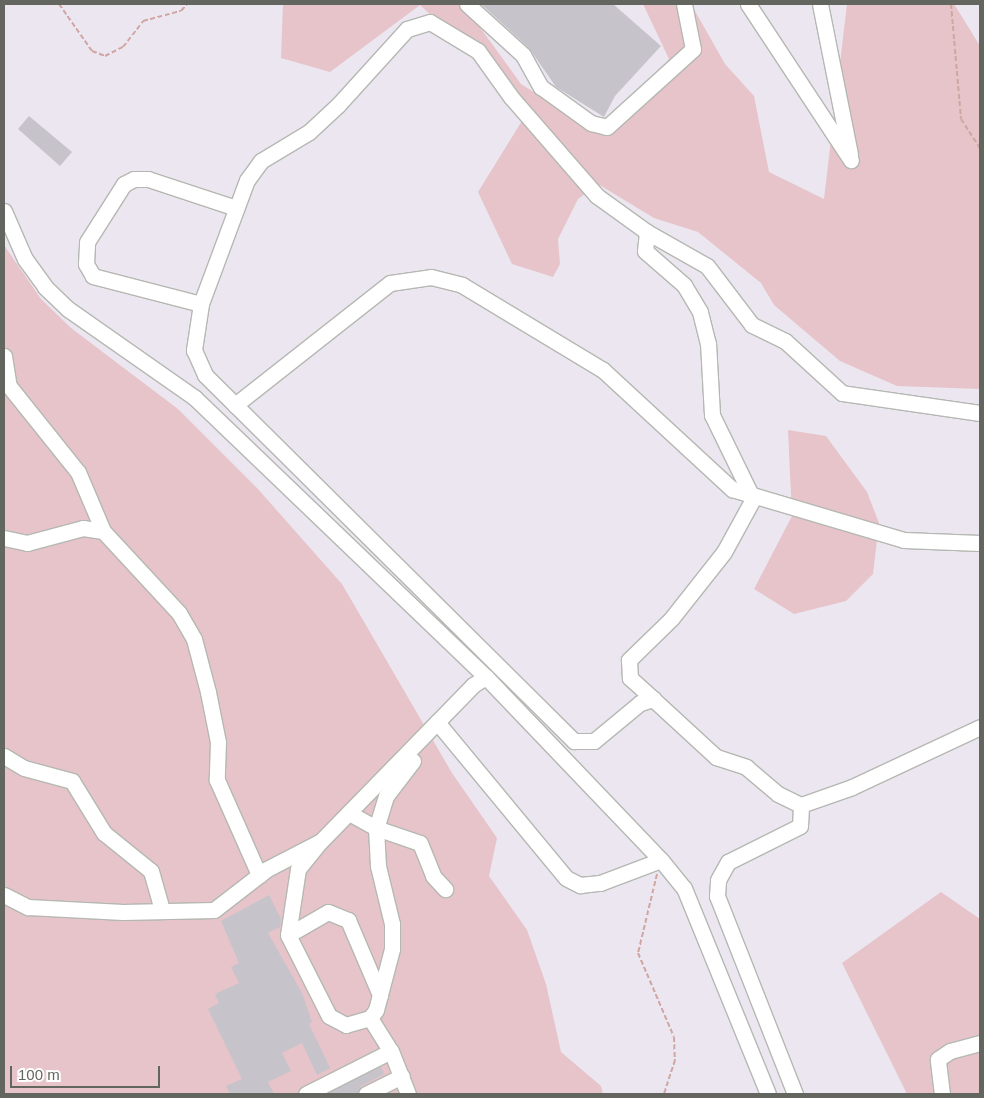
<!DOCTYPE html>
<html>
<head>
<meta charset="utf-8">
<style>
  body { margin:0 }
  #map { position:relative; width:984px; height:1098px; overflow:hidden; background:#ece6f0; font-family:Helvetica,sans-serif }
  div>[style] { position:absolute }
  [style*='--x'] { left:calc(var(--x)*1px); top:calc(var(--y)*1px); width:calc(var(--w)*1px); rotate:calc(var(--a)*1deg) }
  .green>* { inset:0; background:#e6c4c9 }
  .building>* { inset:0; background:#c7c3cb }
  .path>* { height:2px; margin-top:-1px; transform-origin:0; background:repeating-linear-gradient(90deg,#cfa6a1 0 5px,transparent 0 7.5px) }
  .roads { filter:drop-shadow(1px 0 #b5b8b2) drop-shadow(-1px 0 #b5b8b2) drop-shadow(0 1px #b5b8b2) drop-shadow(0 -1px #b5b8b2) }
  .minor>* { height:15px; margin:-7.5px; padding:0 7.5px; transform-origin:7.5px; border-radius:7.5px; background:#fff }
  span { translate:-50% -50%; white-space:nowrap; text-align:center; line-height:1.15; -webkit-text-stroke:4.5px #fff; paint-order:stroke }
  .frame { position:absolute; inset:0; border:5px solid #63665e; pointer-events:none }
  .scale { position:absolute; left:10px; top:1066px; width:150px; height:22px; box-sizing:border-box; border:2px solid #63665e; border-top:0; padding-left:6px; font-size:15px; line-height:18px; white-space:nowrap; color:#63665e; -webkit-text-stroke:4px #fff; paint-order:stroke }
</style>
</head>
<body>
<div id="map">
  <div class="green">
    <i style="clip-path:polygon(283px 4px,463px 4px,521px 84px,598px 133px,669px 59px,643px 4px,691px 4px,725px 64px,754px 96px,769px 172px,824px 199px,847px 4px,954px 4px,980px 46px,980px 389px,897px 386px,840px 361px,774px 305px,761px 283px,698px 232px,654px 218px,598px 184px,578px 199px,558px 239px,560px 264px,553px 277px,512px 264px,478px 192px,530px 108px,420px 5px,330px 72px,281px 58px)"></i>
    <i style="clip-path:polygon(4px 245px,41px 299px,71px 328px,178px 409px,257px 488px,342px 584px,452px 773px,497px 838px,489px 876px,527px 930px,546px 984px,561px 1052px,601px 1086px,603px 1094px,4px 1094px)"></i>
    <i style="clip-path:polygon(788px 430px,826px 436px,867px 492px,879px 523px,873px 574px,846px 601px,794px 614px,754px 589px,792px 516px)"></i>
    <i style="clip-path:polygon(941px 892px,980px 919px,980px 1094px,907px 1094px,842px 963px)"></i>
  </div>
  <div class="building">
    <i style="clip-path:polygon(481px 4px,613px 4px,661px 46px,615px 96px,604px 117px,556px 87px,529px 48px)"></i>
    <i style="clip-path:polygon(29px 116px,72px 152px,60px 166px,18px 129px)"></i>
    <i style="clip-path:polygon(269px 895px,281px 919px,280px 927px,268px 933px,302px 993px,312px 1022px,309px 1024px,330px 1068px,317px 1075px,302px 1043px,282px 1053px,291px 1071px,268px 1082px,274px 1094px,230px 1094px,226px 1086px,242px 1079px,208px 1009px,219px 1003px,215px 994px,239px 983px,231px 967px,239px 963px,221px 921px)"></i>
    <i style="clip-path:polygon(381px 1067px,384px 1074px,361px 1086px,357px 1094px,326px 1094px)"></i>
  </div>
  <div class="path">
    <i style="--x:59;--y:4;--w:57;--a:54.9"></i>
    <i style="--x:92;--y:51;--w:14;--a:21"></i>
    <i style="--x:105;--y:56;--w:20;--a:-27"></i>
    <i style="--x:123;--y:47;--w:33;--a:-52"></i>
    <i style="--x:143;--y:21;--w:39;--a:-15"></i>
    <i style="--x:181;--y:11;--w:9;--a:-49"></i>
    <i style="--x:951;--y:4;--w:115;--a:85"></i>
    <i style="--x:961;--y:119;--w:35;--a:57"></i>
    <i style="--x:657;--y:874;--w:81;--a:103.5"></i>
    <i style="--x:638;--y:953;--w:91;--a:66.8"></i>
    <i style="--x:674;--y:1037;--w:23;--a:88"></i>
    <i style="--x:675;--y:1060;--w:36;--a:108"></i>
  </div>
  <div class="roads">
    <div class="minor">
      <i style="--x:467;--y:4;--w:76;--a:42.3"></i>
      <i style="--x:523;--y:55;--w:37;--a:61"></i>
      <i style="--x:541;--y:87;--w:62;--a:35.8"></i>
      <i style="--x:591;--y:123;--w:16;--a:14"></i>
      <i style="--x:607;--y:127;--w:116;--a:-42.2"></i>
      <i style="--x:693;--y:49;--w:46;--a:-101.3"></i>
      <i style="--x:748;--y:4;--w:187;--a:56.6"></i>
      <i style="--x:820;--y:4;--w:153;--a:78.7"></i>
      <i style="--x:4;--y:211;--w:52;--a:66.4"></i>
      <i style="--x:25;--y:259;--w:34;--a:54"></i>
      <i style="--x:45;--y:287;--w:32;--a:44"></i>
      <i style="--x:68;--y:309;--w:155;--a:35"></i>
      <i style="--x:195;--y:398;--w:403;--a:43.8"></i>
      <i style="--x:486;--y:677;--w:253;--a:46.3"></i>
      <i style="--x:661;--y:860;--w:36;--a:51"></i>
      <i style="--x:684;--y:888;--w:222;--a:67.8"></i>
      <i style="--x:647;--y:232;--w:19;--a:96"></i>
      <i style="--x:645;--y:251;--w:52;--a:41.1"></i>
      <i style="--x:684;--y:285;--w:31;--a:59"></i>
      <i style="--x:700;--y:312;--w:32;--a:76"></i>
      <i style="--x:708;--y:343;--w:72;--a:86.8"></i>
      <i style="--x:712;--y:415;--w:93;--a:64"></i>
      <i style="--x:753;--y:499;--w:60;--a:118.7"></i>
      <i style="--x:724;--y:552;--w:85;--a:128.3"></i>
      <i style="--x:671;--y:619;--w:59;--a:135.7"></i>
      <i style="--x:629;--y:660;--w:18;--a:87"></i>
      <i style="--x:630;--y:678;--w:31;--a:42"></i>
      <i style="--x:201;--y:304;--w:112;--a:-165.5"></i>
      <i style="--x:93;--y:276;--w:14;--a:-120"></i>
      <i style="--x:86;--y:264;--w:22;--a:-87"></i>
      <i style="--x:87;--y:242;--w:69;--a:-57.5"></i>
      <i style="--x:124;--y:184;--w:11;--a:-27"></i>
      <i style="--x:134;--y:179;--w:14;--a:0"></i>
      <i style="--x:148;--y:179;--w:89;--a:18.2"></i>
      <i style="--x:4;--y:356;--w:30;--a:81"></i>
      <i style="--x:9;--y:386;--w:110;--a:51.3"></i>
      <i style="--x:78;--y:472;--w:64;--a:67"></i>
      <i style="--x:235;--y:405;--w:197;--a:-38.2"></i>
      <i style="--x:390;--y:283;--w:41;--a:-8.3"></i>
      <i style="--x:431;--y:277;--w:32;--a:14"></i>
      <i style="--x:462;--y:285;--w:165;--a:31.1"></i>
      <i style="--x:603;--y:370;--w:176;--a:42.7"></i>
      <i style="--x:732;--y:489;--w:179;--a:16.5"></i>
      <i style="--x:904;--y:540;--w:76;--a:2.3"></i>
      <i style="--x:980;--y:413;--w:139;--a:-171.8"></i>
      <i style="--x:842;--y:393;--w:77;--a:-137.6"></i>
      <i style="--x:785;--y:341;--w:37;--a:-154"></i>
      <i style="--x:752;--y:325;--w:74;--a:-127.3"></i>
      <i style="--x:707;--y:266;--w:69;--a:-150.5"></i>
      <i style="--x:647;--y:232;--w:62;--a:-144.2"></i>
      <i style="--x:597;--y:196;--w:131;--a:-131"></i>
      <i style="--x:511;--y:97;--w:57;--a:-125.7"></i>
      <i style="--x:478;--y:51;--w:56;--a:-148.9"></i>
      <i style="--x:430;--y:22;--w:24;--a:163"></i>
      <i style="--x:407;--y:29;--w:103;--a:132.2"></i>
      <i style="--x:338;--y:105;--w:40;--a:137"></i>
      <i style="--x:309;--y:132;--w:56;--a:148.9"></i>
      <i style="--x:261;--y:161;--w:24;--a:126"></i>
      <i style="--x:247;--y:180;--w:132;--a:110.4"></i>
      <i style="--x:201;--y:304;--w:47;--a:98.7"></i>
      <i style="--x:194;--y:350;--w:27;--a:66"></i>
      <i style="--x:205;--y:375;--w:520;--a:44.77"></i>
      <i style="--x:574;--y:741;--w:20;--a:0"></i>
      <i style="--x:594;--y:741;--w:60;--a:-39.6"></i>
      <i style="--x:640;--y:703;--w:14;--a:-17"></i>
      <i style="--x:653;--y:699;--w:86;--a:42.6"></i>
      <i style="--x:716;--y:757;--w:32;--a:18"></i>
      <i style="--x:746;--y:767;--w:42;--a:40.2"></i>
      <i style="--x:778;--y:794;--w:25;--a:26"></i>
      <i style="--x:801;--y:805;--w:54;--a:-19.4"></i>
      <i style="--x:852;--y:787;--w:141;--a:-25.1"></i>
      <i style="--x:4;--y:538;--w:24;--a:12"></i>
      <i style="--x:27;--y:543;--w:58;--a:-15"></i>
      <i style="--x:83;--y:528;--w:20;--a:9"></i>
      <i style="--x:103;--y:531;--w:112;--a:47.2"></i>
      <i style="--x:179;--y:613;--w:30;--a:60"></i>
      <i style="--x:194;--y:639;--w:55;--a:75.2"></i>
      <i style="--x:208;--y:692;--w:51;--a:78.7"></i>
      <i style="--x:218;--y:742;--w:38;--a:92"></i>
      <i style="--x:217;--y:780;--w:104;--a:66.1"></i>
      <i style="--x:437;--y:722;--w:202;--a:50.4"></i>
      <i style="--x:566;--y:878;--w:16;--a:27"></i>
      <i style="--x:580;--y:885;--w:20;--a:-6"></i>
      <i style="--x:600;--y:883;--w:65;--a:-20.7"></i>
      <i style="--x:4;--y:756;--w:23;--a:31"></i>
      <i style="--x:24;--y:768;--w:50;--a:15.2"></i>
      <i style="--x:72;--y:781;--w:61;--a:58.4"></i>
      <i style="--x:104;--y:833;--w:60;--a:39"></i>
      <i style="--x:151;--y:871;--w:41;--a:74.2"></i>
      <i style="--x:413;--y:761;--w:44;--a:127.6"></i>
      <i style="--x:386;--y:796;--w:34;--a:107"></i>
      <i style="--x:376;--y:828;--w:46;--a:18.8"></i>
      <i style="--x:420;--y:843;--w:35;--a:68"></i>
      <i style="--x:433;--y:876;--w:18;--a:47"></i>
      <i style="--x:349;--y:813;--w:31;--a:29"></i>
      <i style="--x:376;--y:828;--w:38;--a:87"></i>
      <i style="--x:378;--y:866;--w:60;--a:76.4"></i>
      <i style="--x:392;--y:924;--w:25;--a:90"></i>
      <i style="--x:392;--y:949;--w:63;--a:104.7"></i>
      <i style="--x:376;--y:1010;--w:10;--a:127"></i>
      <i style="--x:370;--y:1018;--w:25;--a:164"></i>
      <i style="--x:346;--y:1025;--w:19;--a:-152"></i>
      <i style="--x:329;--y:1016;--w:91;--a:-116.8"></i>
      <i style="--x:288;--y:935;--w:67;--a:-81.4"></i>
      <i style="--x:298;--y:869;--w:35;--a:-51"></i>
      <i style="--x:320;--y:842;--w:219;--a:-45.7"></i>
      <i style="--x:473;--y:685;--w:15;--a:-32"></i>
      <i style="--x:4;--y:895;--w:27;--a:27"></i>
      <i style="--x:28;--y:907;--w:95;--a:3"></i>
      <i style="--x:123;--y:912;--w:91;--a:-1.3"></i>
      <i style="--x:214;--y:910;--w:67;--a:-37.7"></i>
      <i style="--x:267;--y:869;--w:59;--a:-27.4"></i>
      <i style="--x:288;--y:935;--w:46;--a:-29.9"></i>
      <i style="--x:328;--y:912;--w:22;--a:22"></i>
      <i style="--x:348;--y:920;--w:82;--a:66.9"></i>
      <i style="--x:370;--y:1018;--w:39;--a:58"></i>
      <i style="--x:391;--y:1051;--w:46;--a:68.4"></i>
      <i style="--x:306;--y:1094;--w:95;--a:-26.8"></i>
      <i style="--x:366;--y:1094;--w:40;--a:-26.6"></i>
      <i style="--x:795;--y:1094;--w:213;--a:-111.5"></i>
      <i style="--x:717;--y:896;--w:16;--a:-86"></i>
      <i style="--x:718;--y:880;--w:21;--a:-61"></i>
      <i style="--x:728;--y:862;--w:80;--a:-26.6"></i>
      <i style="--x:800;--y:826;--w:21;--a:-87"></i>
      <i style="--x:942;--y:1094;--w:35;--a:-97"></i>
      <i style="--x:938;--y:1059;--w:14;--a:-34"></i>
      <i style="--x:950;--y:1051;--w:31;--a:-15"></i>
    </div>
  </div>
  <div class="frame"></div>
  <div class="scale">100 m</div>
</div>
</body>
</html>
